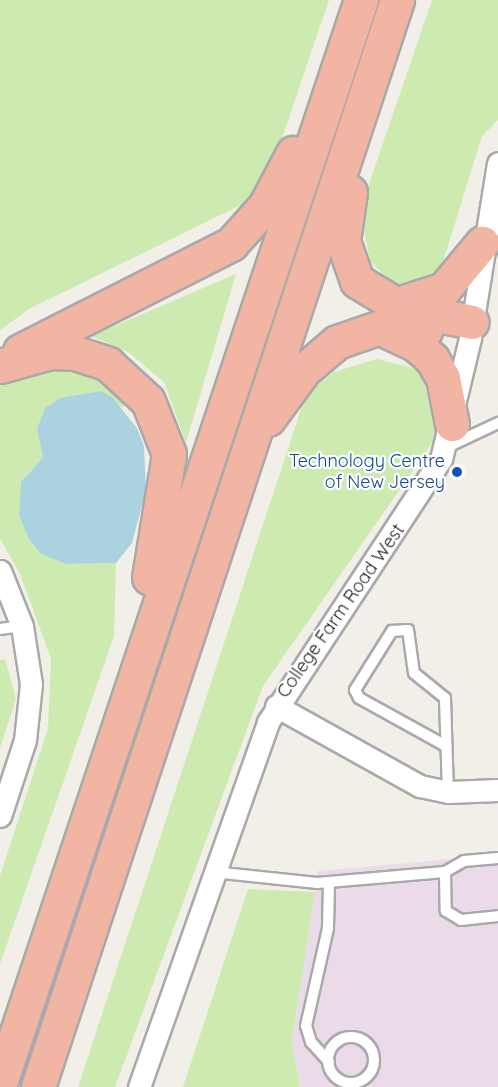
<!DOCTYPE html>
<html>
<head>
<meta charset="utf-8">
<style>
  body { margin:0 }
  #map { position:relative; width:498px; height:1087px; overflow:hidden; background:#f2efe9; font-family:Quicksand,sans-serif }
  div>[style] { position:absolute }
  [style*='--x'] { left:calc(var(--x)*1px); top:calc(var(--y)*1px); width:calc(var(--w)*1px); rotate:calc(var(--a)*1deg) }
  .industrial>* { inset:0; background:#ebdbe8 }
  .grass>* { inset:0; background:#cdebb0 }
  .water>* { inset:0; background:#aad3df }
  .roads { filter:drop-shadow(2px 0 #a9a9a9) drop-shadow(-2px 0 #a9a9a9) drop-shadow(0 2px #a9a9a9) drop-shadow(0 -2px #a9a9a9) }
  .service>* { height:10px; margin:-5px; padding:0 5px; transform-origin:5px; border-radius:5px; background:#fff }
  .service>.ring { margin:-5px; padding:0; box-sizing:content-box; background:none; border:10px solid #fff; border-radius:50% }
  .minor>* { height:21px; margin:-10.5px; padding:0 10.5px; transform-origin:10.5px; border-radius:10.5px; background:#fff }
  .trunk>* { height:33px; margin:-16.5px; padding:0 16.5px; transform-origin:16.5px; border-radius:16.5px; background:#f2b4a3 }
  .dots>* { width:16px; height:16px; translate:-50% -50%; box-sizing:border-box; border:3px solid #fff; border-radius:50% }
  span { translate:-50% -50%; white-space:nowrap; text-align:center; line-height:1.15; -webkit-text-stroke:4.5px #fff; paint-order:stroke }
  .transit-label { font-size:18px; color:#164399 }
  .right { translate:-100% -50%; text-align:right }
  .street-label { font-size:18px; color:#222 }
</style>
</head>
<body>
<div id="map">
  <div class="industrial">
    <i style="clip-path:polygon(498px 855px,498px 1087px,300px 1087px,292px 1042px,318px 871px)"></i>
  </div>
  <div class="grass">
    <i style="clip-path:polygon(0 0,329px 0,263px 194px,29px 309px,0 330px)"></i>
    <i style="clip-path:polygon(432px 0,498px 0,498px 120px,482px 136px,438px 278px,400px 291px,370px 261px,360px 210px)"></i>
    <i style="clip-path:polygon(236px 274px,186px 443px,164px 382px,128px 352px,91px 336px)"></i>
    <i style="clip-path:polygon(377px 359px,421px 370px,437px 436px,263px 686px,115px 1087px,78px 1087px,306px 394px,334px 372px)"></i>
    <i style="clip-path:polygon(32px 368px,71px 369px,121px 387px,124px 409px,100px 391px,60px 398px,37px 429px,43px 457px,27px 474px,29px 539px,41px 554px,66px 564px,116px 563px,114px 636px,0 964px,0 876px,48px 728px,51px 659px,20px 574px,0 539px,0 386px)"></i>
    <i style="clip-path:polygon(5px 659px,16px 699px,0 748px,0 660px)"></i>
    <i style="clip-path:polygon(248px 889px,315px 892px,292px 1041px,300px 1087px,183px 1087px)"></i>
  </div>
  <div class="water">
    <i style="clip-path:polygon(100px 391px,112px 397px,137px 428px,144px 446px,146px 490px,132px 543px,116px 563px,66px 564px,41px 554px,29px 539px,19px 516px,21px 482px,43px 457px,37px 429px,45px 408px,60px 398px)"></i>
  </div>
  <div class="roads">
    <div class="service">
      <i style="--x:445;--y:448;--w:59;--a:-25.3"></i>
      <i style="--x:0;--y:629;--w:22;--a:-8"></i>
      <i style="--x:446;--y:746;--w:99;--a:-151.1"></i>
      <i style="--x:359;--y:698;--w:9;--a:-117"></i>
      <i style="--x:355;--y:690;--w:70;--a:-57.9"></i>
      <i style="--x:392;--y:631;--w:16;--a:-4"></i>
      <i style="--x:408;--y:630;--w:43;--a:82.1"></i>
      <i style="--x:414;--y:673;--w:40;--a:39"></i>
      <i style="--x:445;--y:698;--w:94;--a:88.2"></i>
      <i style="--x:213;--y:872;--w:105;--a:6"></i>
      <i style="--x:317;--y:883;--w:128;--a:-4.9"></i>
      <i style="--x:445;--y:872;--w:22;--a:-30"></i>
      <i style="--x:464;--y:861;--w:34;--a:-5"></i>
      <i style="--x:445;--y:872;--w:39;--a:89"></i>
      <i style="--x:446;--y:911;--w:17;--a:31"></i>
      <i style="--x:461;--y:920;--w:37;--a:-6"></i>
      <i class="ring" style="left:328px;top:1037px;width:36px;height:36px"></i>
      <i style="--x:329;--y:1062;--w:27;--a:-132"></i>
      <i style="--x:311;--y:1042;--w:17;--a:-107"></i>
      <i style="--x:306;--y:1026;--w:100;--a:-77.3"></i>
      <i style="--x:328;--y:928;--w:45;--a:-88.7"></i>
    </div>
    <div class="minor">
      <i style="--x:0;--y:571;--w:59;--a:68.2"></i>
      <i style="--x:22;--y:626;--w:59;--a:81.2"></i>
      <i style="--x:31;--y:684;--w:56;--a:96.1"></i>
      <i style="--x:25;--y:740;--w:80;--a:108.2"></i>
      <i style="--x:276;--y:706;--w:165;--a:29.1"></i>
      <i style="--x:420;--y:786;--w:29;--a:12"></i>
      <i style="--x:448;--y:792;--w:50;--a:-2.3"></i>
      <i style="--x:139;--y:1087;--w:387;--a:-70.5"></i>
      <i style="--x:268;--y:722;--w:315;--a:-56.7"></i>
      <i style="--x:441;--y:459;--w:124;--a:-76.5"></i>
      <i style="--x:470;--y:338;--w:177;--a:-80.9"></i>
    </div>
    <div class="trunk">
      <i style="--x:350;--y:192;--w:49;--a:98.1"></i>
      <i style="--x:343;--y:241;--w:42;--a:70.7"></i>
      <i style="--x:357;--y:281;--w:52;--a:31"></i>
      <i style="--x:402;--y:308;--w:71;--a:11.3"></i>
      <i style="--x:398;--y:304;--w:48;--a:-18.1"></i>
      <i style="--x:444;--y:289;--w:60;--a:-50.4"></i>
      <i style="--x:389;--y:332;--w:29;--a:25"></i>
      <i style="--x:415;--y:344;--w:23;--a:41"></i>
      <i style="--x:432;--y:359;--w:22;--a:60"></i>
      <i style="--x:443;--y:378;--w:47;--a:78.9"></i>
      <i style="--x:20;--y:351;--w:237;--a:-26.9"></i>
      <i style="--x:231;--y:244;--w:51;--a:-48.2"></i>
      <i style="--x:265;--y:206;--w:60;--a:-62.2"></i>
      <i style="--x:0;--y:366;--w:52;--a:-15.6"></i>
      <i style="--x:50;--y:352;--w:25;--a:2"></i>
      <i style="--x:75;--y:353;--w:35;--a:18"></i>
      <i style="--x:108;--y:364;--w:54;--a:42.8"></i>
      <i style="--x:148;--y:401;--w:57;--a:68.4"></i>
      <i style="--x:169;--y:454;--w:125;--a:99.2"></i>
      <i style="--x:268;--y:419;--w:61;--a:-53.7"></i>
      <i style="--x:304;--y:370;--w:43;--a:-40.3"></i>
      <i style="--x:337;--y:342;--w:55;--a:-19.1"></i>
      <i style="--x:389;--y:324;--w:37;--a:9"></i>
      <i style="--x:0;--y:1083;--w:1142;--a:-71.57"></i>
      <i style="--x:38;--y:1087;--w:1145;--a:-71.72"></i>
    </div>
  </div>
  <div class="dots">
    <i style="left:457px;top:472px;background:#1a4fb4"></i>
  </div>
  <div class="transit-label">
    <span class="right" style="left:445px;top:472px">Technology Centre<br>of New Jersey</span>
  </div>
  <div class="street-label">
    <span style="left:341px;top:611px;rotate:-55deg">College Farm Road West</span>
  </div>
</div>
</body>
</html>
